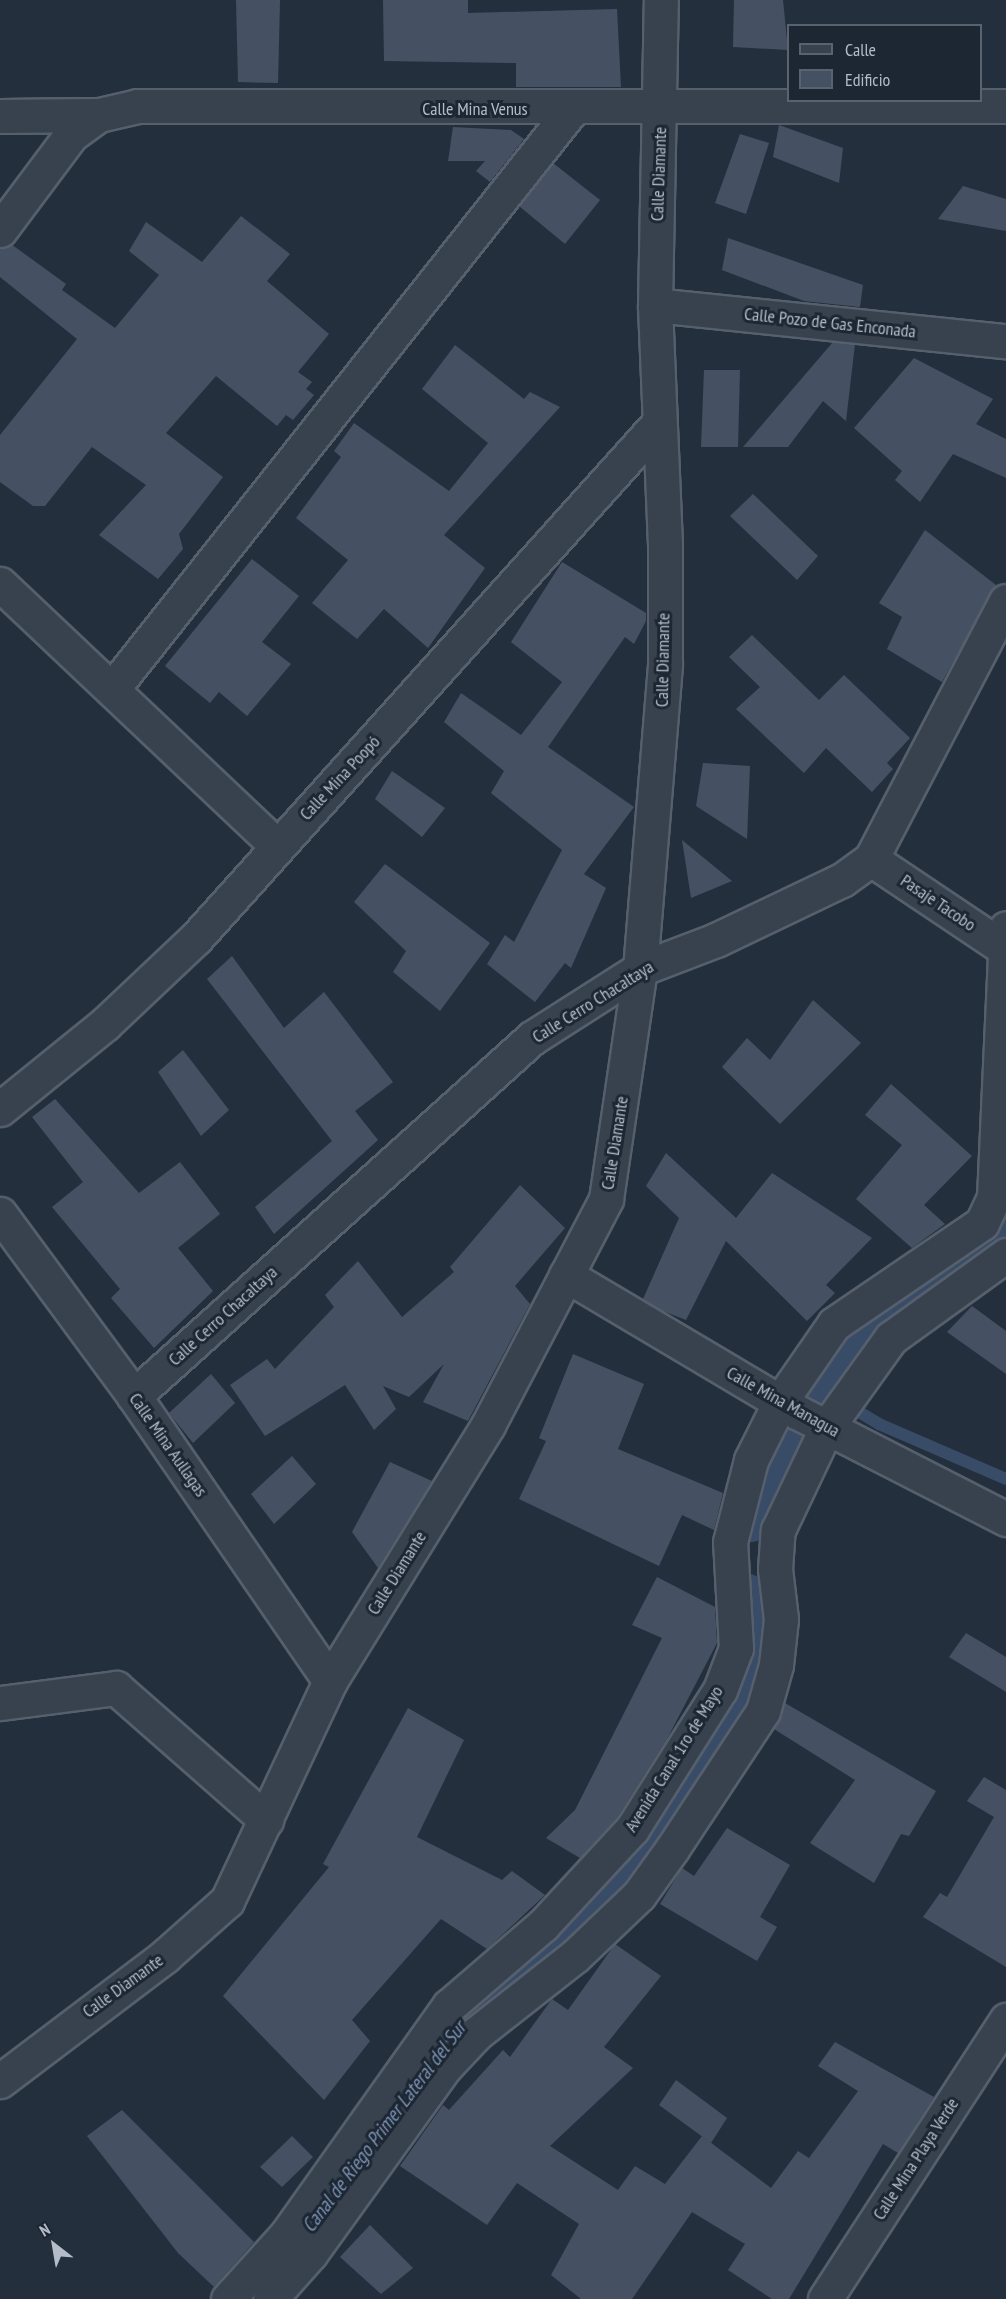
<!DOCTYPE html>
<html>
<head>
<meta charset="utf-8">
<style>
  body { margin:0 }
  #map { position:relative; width:1006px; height:2299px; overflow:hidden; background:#242f3e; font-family:"PT Sans Narrow",sans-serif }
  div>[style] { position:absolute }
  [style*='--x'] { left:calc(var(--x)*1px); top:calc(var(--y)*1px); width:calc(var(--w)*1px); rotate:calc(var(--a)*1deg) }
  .stream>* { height:12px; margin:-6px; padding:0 6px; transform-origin:6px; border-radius:6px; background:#394c67 }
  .canal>* { height:42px; margin:-21px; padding:0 21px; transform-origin:21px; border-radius:21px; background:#394c67 }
  .building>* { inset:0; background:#455162 }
  .roads { filter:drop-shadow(2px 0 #565f6c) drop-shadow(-2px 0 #565f6c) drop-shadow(0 2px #565f6c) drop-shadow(0 -2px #565f6c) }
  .minor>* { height:33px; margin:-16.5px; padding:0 16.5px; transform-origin:16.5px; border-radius:16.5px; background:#38414e }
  span { translate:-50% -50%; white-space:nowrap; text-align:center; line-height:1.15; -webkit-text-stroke:6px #1d2633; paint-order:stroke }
  .street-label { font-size:18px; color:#b4bcc9 }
  .water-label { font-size:20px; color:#7c92b1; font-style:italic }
  .legend { position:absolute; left:787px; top:24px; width:195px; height:78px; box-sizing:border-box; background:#1d2633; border:2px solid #59626f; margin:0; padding:8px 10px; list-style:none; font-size:18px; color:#b4bcc9 }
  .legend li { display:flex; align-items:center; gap:12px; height:30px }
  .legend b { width:30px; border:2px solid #59626f }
  .north { position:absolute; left:24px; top:2215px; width:60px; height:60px; -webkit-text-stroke:4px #1d2633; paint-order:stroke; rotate:329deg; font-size:16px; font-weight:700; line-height:24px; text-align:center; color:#b4bcc9 }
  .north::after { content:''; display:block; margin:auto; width:21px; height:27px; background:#b4bcc9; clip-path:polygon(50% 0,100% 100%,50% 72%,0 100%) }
</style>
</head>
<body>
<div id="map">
  <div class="stream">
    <i style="--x:813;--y:1384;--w:77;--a:31.2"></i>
    <i style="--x:879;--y:1424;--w:138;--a:23.4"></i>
  </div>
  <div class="canal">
    <i style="--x:751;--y:1521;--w:49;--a:-76"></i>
    <i style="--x:763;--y:1473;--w:129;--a:-59.9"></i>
    <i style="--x:828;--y:1361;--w:64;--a:-47.5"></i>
    <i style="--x:871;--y:1314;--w:135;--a:-31.3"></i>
    <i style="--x:986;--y:1244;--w:25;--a:-47"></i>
    <i style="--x:1003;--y:1226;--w:13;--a:-77"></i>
    <i style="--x:405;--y:2093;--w:81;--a:-52.6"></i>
    <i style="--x:454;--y:2029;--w:176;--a:-40.8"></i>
    <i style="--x:587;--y:1914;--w:43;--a:-47.8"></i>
    <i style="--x:616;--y:1882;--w:165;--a:-55.2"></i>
    <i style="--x:710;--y:1747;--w:62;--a:-56.8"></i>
    <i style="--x:744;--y:1695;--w:45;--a:-79.7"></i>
    <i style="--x:752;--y:1651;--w:57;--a:-96"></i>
  </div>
  <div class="building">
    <i style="clip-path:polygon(236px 0,280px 0,278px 83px,238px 82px)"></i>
    <i style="clip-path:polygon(383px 0,468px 0,468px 13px,617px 9px,621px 87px,516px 87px,516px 63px,384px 61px)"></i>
    <i style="clip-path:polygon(734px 0,783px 0,788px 50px,733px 47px)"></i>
    <i style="clip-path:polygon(779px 125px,843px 148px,839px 183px,773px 157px)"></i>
    <i style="clip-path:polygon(453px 127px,511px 130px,524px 139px,490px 182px,476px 171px,485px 161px,448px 161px)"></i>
    <i style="clip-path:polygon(740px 134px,769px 143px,746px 214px,715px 203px)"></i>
    <i style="clip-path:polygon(553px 163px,600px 200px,565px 244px,519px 206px)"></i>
    <i style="clip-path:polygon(963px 186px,1006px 199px,1006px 231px,938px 219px)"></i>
    <i style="clip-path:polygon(241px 216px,290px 254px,267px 281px,329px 334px,298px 372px,312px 382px,306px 389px,314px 395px,293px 420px,286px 415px,277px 426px,216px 376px,166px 433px,223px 477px,179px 534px,183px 549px,158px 579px,99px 535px,146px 485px,92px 447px,45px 506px,33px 506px,0 482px,0 435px,77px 339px,0 277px,0 248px,11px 244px,66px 284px,62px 290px,115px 328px,159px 275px,129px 251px,146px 222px,202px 262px)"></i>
    <i style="clip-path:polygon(728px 238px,863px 285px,860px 307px,804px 301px,722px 270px)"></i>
    <i style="clip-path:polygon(833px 342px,855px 344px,846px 421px,823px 401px,788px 447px,743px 447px)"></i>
    <i style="clip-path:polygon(455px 345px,524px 399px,530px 392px,560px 407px,444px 535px,485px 568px,428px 648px,384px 609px,357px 639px,312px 603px,348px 560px,296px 518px,341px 457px,334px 451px,354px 423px,449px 491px,488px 443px,422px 389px)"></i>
    <i style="clip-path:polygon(914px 358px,993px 399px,976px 424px,1006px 439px,1006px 478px,953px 454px,920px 502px,895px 480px,902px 471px,854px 428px)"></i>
    <i style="clip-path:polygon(704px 370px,740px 370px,738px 447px,701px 447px)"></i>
    <i style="clip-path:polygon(753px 494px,818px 556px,797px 580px,730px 516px)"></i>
    <i style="clip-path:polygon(925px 530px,996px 585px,942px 682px,887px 649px,902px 617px,879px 603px)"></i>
    <i style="clip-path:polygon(252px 559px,299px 596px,262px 642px,291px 664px,247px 716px,219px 692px,210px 703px,165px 666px)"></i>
    <i style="clip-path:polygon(562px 562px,646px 613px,646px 621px,634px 644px,625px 637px,548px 747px,634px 807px,584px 874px,606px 888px,571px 968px,565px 963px,535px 1002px,487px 964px,505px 935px,514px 942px,562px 850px,491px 793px,504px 771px,444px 722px,461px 693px,521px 735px,562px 682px,511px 642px)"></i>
    <i style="clip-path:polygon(752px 635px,819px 700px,844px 675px,910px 738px,887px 763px,893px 769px,872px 792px,826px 748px,804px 773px,736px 709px,760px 687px,729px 657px)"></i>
    <i style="clip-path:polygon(703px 763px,750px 766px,747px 839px,696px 806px)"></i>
    <i style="clip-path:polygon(392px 771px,445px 808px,422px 837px,375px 799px)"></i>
    <i style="clip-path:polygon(682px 840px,732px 881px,691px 898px)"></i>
    <i style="clip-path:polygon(385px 864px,490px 943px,440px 1011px,393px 972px,406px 951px,354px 902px)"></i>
    <i style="clip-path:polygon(232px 956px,284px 1028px,324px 992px,393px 1082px,355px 1111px,378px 1140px,274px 1234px,255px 1207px,332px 1141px,207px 979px)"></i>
    <i style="clip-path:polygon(813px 1000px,861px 1043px,780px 1124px,722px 1067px,747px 1038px,770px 1060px)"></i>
    <i style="clip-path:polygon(183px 1050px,229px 1110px,201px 1136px,158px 1072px)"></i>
    <i style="clip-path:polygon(891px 1084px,972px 1156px,924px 1205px,945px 1224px,912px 1248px,856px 1199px,902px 1145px,865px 1115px)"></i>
    <i style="clip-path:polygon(55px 1099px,139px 1193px,180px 1162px,220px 1214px,178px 1248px,213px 1291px,154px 1348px,111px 1298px,120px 1289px,52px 1207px,83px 1182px,32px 1117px)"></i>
    <i style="clip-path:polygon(666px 1153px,736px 1218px,772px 1173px,872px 1238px,826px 1285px,835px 1293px,807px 1321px,726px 1241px,686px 1320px,663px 1311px,643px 1299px,679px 1218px,646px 1186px)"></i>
    <i style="clip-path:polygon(520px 1185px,565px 1228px,515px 1286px,530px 1304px,468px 1421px,423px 1402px,444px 1364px,409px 1397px,383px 1386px,396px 1409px,374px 1430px,345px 1385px,265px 1436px,230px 1385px,267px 1359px,275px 1369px,334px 1307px,325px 1295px,358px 1261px,402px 1317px,454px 1272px,450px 1267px)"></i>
    <i style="clip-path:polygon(972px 1306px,1006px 1331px,1006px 1374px,947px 1332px)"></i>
    <i style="clip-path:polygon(573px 1354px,644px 1384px,618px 1449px,723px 1493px,714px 1530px,682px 1515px,659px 1566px,519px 1499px,546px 1441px,539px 1438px)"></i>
    <i style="clip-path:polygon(211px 1374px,235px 1403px,193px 1443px,169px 1413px)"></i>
    <i style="clip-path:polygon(292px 1456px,316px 1484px,274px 1524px,251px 1494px)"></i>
    <i style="clip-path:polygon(390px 1462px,432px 1481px,378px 1568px,352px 1532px)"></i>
    <i style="clip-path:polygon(657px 1577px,715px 1607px,717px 1643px,667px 1739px,617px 1818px,580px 1858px,546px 1838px,575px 1810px,662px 1638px,632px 1625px)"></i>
    <i style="clip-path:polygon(966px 1633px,1006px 1657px,1006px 1692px,949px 1657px)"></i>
    <i style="clip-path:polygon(785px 1703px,936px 1791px,909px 1836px,901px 1834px,874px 1883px,810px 1843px,855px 1780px,774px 1729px)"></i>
    <i style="clip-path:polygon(408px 1708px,464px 1740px,417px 1837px,502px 1880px,512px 1871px,545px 1895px,487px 1949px,441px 1919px,352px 2020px,370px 2041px,324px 2100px,223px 1996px,329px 1867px,323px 1864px)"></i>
    <i style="clip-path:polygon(984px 1777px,1006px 1790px,1006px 1967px,923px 1917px,940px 1893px,947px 1897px,994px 1817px,967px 1801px)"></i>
    <i style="clip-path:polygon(727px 1828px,790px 1865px,760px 1917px,777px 1927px,757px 1961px,660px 1904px,682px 1868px,694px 1876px)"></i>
    <i style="clip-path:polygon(615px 1944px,661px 1976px,604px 2047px,633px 2068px,550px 2146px,618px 2190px,635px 2166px,665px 2184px,702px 2136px,771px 2188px,798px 2151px,809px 2158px,858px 2091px,818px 2066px,835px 2042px,934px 2097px,898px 2153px,883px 2144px,789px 2299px,772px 2299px,728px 2270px,745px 2244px,692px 2212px,632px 2299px,581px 2299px,551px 2275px,579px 2224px,517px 2183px,487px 2225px,400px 2166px,443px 2105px,449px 2110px,503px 2050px,510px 2057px,552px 1999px,568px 2010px)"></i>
    <i style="clip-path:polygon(676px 2080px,727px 2118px,711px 2143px,659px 2105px)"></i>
    <i style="clip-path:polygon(122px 2110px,254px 2242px,214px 2287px,178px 2253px,87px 2136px)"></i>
    <i style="clip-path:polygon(292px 2136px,313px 2157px,282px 2187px,260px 2167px)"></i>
    <i style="clip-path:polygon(370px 2225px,413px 2268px,381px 2294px,340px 2257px)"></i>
  </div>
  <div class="roads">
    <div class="minor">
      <i style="--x:0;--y:116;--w:99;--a:-0.6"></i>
      <i style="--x:0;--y:230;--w:119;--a:-53.2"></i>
      <i style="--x:71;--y:135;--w:34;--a:-36"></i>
      <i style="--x:99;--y:115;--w:39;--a:-13"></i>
      <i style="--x:137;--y:106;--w:869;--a:0"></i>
      <i style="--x:655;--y:305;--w:353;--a:5.9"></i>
      <i style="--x:0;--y:584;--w:381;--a:43.4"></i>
      <i style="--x:113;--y:688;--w:739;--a:-51.59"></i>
      <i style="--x:871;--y:859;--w:160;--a:33.8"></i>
      <i style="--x:0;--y:1109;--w:135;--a:-39"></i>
      <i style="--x:105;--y:1024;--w:125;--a:-43.4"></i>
      <i style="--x:196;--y:938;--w:691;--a:-48.05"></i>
      <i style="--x:0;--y:1214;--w:226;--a:53.6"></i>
      <i style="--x:134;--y:1396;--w:346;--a:55.5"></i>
      <i style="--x:566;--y:1275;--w:269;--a:30.7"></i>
      <i style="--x:797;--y:1412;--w:235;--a:27.1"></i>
      <i style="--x:134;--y:1396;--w:535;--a:-41.97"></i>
      <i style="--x:532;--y:1038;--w:128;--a:-32.6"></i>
      <i style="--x:640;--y:969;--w:81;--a:-20.9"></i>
      <i style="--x:716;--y:940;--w:140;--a:-25.5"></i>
      <i style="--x:842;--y:880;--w:36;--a:-36"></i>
      <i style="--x:871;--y:859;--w:291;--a:-62.4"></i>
      <i style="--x:0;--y:1703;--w:117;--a:-7.4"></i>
      <i style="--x:116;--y:1688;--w:200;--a:41.3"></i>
      <i style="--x:0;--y:2081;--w:207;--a:-37.1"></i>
      <i style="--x:165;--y:1956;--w:83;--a:-41.6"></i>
      <i style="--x:227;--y:1901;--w:243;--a:-64.9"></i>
      <i style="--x:330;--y:1681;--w:301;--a:-58.3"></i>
      <i style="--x:488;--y:1425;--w:255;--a:-62.4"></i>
      <i style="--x:606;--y:1199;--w:232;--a:-81.6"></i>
      <i style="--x:640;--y:969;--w:307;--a:-85.3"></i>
      <i style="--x:665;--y:663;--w:118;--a:-90"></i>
      <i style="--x:665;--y:545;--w:240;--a:-92.4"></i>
      <i style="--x:655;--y:305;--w:305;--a:-88.9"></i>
      <i style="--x:228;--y:2299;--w:86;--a:-47.8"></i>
      <i style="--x:286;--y:2235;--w:281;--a:-54.6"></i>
      <i style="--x:449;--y:2006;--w:124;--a:-40.8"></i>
      <i style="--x:543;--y:1925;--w:131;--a:-47.2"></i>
      <i style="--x:632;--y:1829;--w:165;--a:-57.7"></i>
      <i style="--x:720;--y:1690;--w:45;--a:-69.1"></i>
      <i style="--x:736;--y:1648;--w:106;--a:-93.2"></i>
      <i style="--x:730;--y:1542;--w:85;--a:-75.6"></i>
      <i style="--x:751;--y:1460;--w:65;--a:-63.4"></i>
      <i style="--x:780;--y:1402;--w:95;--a:-55.3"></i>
      <i style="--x:834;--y:1324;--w:179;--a:-34.3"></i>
      <i style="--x:982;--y:1223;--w:29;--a:-65"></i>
      <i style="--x:994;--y:1197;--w:269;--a:-87.4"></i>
      <i style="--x:270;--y:2299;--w:60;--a:-48.4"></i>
      <i style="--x:310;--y:2254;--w:231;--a:-54.2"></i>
      <i style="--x:445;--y:2067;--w:47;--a:-46.7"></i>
      <i style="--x:477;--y:2033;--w:125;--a:-38.2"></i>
      <i style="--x:575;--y:1956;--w:88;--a:-43.6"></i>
      <i style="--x:639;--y:1895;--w:57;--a:-54.3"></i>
      <i style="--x:672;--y:1849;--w:165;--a:-56.6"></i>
      <i style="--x:763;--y:1711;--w:48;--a:-74.2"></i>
      <i style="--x:776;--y:1665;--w:46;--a:-83.8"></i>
      <i style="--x:781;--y:1619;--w:50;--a:-96.8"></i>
      <i style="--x:775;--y:1569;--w:39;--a:-86"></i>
      <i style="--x:778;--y:1530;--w:114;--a:-64.6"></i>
      <i style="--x:827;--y:1427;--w:110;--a:-54.3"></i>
      <i style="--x:891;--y:1338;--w:142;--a:-35.8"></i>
      <i style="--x:825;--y:2299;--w:333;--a:-57"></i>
    </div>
  </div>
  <div class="street-label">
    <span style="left:475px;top:109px">Calle Mina Venus</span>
    <span style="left:659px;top:174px;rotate:-88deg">Calle Diamante</span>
    <span style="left:830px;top:323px;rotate:6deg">Calle Pozo de Gas Enconada</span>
    <span style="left:663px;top:660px;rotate:-89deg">Calle Diamante</span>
    <span style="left:340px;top:778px;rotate:-47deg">Calle Mina Poopó</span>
    <span style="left:938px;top:903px;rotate:34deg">Pasaje Tacobo</span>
    <span style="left:593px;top:1002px;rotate:-32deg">Calle Cerro Chacaltaya</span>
    <span style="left:615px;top:1143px;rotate:-81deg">Calle Diamante</span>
    <span style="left:223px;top:1316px;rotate:-42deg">Calle Cerro Chacaltaya</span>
    <span style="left:783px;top:1402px;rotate:29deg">Calle Mina Managua</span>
    <span style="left:168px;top:1445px;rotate:55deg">Calle Mina Aullagas</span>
    <span style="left:397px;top:1573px;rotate:-58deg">Calle Diamante</span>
    <span style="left:674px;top:1759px;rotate:-58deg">Avenida Canal 1ro de Mayo</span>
    <span style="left:123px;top:1986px;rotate:-36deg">Calle Diamante</span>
    <span style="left:916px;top:2159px;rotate:-57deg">Calle Mina Playa Verde</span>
  </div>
  <div class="water-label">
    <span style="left:384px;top:2127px;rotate:-53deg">Canal de Riego Primer Lateral del Sur</span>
  </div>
  <ul class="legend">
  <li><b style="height:8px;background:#38414e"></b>Calle</li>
  <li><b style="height:16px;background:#455162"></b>Edificio</li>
  </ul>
  <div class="north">N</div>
</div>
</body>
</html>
